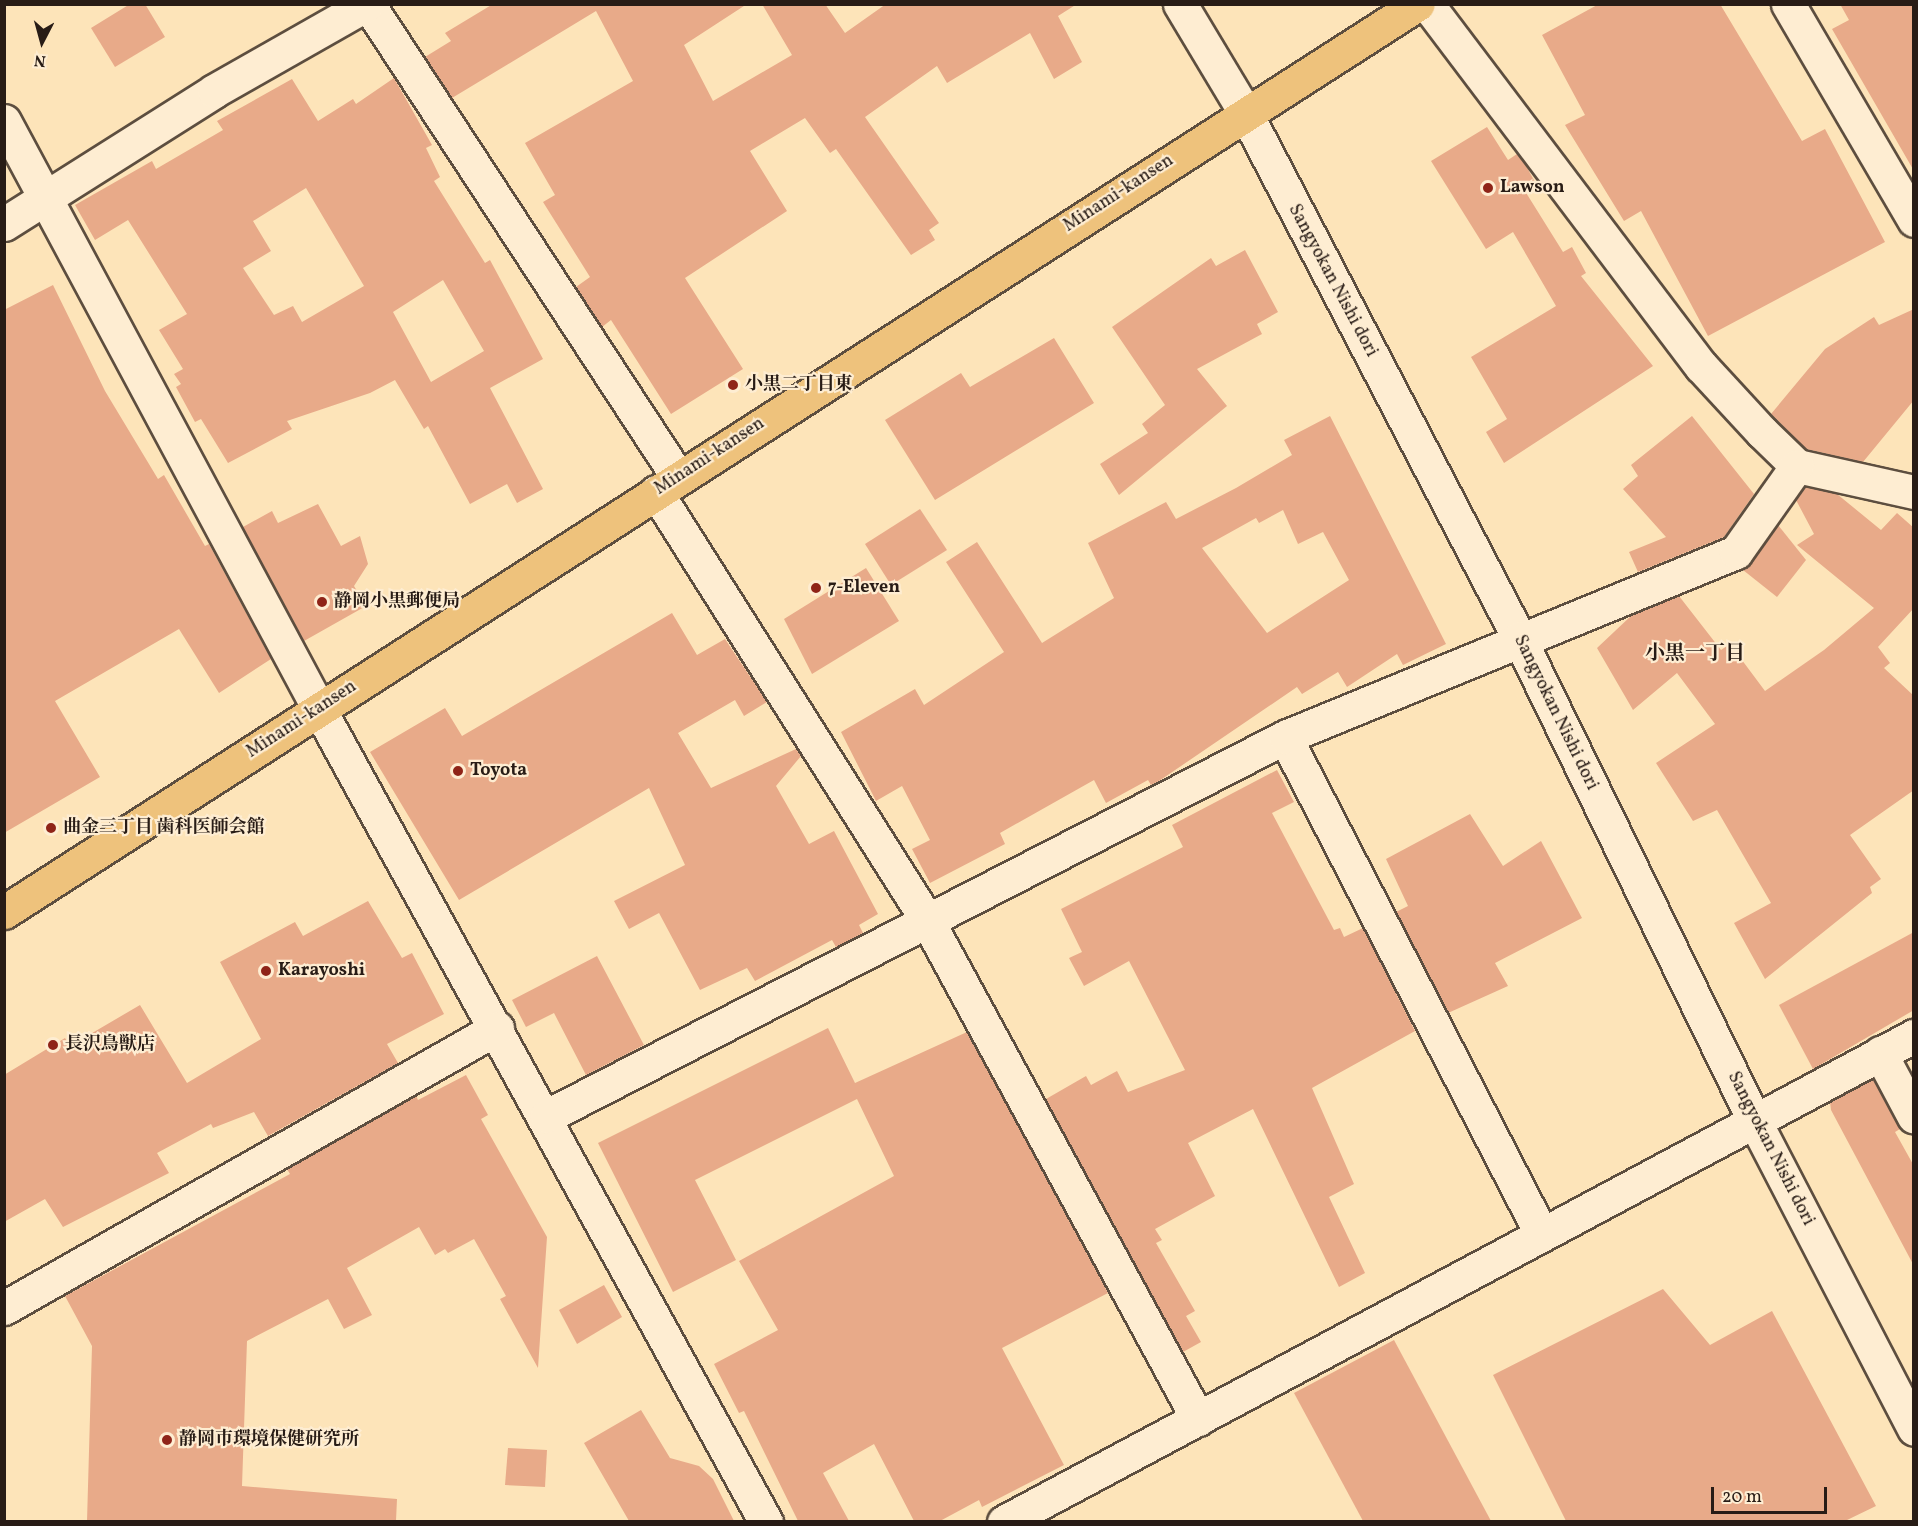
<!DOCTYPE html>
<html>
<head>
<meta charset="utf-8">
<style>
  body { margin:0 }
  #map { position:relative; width:1918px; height:1526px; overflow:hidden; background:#fde4b9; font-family:Vollkorn,"Noto Serif JP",serif }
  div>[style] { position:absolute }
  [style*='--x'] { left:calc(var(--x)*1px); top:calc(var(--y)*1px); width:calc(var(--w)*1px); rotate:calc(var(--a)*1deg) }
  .building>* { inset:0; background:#e8aa89 }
  .roads { filter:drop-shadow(2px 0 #5d4e3f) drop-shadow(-2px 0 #5d4e3f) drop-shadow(0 2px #5d4e3f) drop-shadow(0 -2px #5d4e3f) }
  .minor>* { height:33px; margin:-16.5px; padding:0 16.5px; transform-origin:16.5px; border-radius:16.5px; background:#feedd2 }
  .major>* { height:33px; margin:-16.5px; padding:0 16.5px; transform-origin:16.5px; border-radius:16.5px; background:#eec27c }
  .dots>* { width:16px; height:16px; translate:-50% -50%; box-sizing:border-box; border:3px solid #feedd2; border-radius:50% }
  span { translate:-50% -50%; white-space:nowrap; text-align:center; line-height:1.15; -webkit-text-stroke:4.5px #feedd2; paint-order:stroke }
  .poi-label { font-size:18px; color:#281c16; font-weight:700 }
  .left { translate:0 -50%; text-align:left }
  .street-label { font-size:18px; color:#281c16 }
  .neighbourhood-label { font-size:20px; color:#281c16; font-weight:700 }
  .frame { position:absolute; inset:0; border:6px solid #281c16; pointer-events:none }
  .north { position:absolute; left:12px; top:12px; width:60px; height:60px; -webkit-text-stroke:4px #feedd2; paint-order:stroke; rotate:186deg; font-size:16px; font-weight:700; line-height:24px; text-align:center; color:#281c16 }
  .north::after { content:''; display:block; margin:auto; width:21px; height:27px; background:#281c16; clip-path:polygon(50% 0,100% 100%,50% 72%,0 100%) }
  .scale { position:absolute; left:1711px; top:1487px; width:116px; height:27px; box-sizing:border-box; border:3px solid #281c16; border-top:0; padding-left:8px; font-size:18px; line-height:21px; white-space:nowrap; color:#281c16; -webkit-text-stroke:4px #feedd2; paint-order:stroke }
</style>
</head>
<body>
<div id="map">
  <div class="building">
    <i style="clip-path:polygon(130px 4px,145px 4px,165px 37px,115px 67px,91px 28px)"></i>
    <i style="clip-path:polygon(493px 4px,747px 4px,684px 45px,713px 101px,792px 55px,762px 4px,825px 4px,845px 33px,886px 4px,1077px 4px,1058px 16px,1082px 62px,1054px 79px,1030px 33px,947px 83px,937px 66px,865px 117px,939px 223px,929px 230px,935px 240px,911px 255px,836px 149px,830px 153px,805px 118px,750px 151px,787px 211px,685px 278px,743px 369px,671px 414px,611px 320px,602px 327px,576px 287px,590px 277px,543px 202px,555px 195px,525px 143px,633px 81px,596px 11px,452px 98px,425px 57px,451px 41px,445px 33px)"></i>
    <i style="clip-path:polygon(1599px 4px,1720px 4px,1802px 141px,1825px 129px,1885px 242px,1708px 336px,1641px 211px,1624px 221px,1565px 125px,1585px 115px,1542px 35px)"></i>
    <i style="clip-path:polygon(1840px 4px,1914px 4px,1914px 171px,1832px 29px,1849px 20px)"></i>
    <i style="clip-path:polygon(evenodd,394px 78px,432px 145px,426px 148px,440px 177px,434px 181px,485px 263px,490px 260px,543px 359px,490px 388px,543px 489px,517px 503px,507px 484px,470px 504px,428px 426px,424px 429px,395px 380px,370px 393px,287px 421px,292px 429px,228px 463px,201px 419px,195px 422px,176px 387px,181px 384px,174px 374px,183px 369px,159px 330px,187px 314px,128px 220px,95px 240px,75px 205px,152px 161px,156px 169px,223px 130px,217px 121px,292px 79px,318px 121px,353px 99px,356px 104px,394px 78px,306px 188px,364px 286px,302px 322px,293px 306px,274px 315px,243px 268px,271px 251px,253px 221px,306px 188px,394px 78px,443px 280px,484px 351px,431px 382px,393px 312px,443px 280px)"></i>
    <i style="clip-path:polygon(1487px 127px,1508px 160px,1517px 154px,1525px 164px,1535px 182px,1523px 188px,1563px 252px,1572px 247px,1586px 273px,1581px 276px,1653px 366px,1504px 463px,1486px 432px,1507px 419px,1471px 357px,1556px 306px,1513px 232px,1486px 249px,1431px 161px)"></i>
    <i style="clip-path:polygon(1245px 250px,1278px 312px,1257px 324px,1262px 334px,1197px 369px,1227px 406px,1119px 495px,1100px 464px,1148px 433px,1142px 424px,1165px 405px,1112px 327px,1211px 258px,1216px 266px)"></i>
    <i style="clip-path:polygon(53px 285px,105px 391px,158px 479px,164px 475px,205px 546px,209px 544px,271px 659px,219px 693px,179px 629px,55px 701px,100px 777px,4px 833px,4px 310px)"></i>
    <i style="clip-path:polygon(1914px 309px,1914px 400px,1863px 462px,1806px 449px,1771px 414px,1825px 349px,1874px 317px,1879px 325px)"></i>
    <i style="clip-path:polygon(1054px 338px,1094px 403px,935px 500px,885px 420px,961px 373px,970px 387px)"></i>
    <i style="clip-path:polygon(evenodd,1330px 416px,1446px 644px,1403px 665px,1397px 654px,1347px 687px,1338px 672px,1302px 694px,1297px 687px,1159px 781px,1151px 785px,1148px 780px,1106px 803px,1094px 780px,1000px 833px,1005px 844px,930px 883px,912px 849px,930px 840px,902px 786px,876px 801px,841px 732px,915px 689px,924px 705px,1004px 652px,946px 562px,977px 542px,1042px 643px,1114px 598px,1088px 543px,1166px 502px,1176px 519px,1236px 488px,1292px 455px,1284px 440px,1330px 416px,1283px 510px,1298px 544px,1323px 532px,1349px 580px,1267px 633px,1202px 548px,1256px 518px,1259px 523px,1283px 510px)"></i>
    <i style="clip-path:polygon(1692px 416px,1754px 494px,1724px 537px,1638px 572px,1629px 552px,1666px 537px,1623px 489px,1638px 476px,1631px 465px)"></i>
    <i style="clip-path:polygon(1805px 487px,1837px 494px,1881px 530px,1897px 513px,1914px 528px,1914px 608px,1878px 647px,1890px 663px,1884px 668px,1914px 696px,1914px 790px,1850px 835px,1881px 879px,1870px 887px,1872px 893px,1765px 979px,1734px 923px,1771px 903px,1717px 810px,1693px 821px,1656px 763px,1715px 724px,1677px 673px,1633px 710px,1597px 648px,1632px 615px,1679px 596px,1721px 650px,1730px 644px,1765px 691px,1824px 650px,1874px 608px,1797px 545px,1814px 534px,1796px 500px)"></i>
    <i style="clip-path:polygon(318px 504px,341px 546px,360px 536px,368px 564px,354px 586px,366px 606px,304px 641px,243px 527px,272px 511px,278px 523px)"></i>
    <i style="clip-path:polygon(920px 509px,947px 550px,891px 585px,865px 544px)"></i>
    <i style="clip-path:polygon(1778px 525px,1806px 560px,1777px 597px,1743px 570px)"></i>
    <i style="clip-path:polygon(866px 568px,899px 621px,812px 674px,784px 619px)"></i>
    <i style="clip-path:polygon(672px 613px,697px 655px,725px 639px,767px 702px,744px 716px,735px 700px,678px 733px,711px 788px,796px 749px,801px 756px,776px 786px,809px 844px,834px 831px,878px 914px,859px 925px,863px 933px,836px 947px,832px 940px,755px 981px,747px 968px,700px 990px,659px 913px,629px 929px,614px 901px,685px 865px,649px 788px,459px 900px,370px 752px,445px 708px,462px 736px)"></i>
    <i style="clip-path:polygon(1277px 770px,1294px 802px,1272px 813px,1300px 866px,1334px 930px,1340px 928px,1344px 937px,1363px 928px,1415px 1031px,1312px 1088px,1354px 1184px,1329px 1197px,1365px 1273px,1339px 1287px,1253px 1109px,1188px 1143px,1215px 1196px,1155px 1229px,1162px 1240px,1156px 1243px,1195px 1311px,1186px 1316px,1201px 1342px,1183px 1352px,1046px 1099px,1086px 1076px,1091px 1085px,1117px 1071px,1128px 1092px,1185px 1070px,1129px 961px,1084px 986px,1069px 958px,1082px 952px,1061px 909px,1183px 847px,1172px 825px)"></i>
    <i style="clip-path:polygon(1470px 814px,1503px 866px,1541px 841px,1582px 918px,1495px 963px,1508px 986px,1448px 1013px,1396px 912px,1408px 906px,1386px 859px)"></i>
    <i style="clip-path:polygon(368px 901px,402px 958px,412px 953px,444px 1014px,387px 1044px,398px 1063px,268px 1136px,254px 1112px,213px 1128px,211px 1124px,157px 1153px,169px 1173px,63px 1227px,45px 1199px,4px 1222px,4px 1075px,65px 1038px,70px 1046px,140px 1005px,187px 1083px,261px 1039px,220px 962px,295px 922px,303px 936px)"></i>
    <i style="clip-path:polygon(1914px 932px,1914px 1010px,1813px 1069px,1779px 1005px)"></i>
    <i style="clip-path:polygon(597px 956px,644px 1045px,586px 1075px,554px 1013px,526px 1027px,512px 1000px)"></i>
    <i style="clip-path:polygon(828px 1028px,855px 1083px,967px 1032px,1108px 1293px,1002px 1348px,1064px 1465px,982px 1507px,979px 1500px,940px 1521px,914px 1521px,874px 1444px,823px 1473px,849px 1521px,798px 1521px,744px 1411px,739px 1413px,714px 1364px,778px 1330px,739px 1261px,894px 1176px,857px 1099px,695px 1180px,736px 1260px,673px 1292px,598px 1143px)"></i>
    <i style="clip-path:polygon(466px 1075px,488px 1115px,481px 1119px,547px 1237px,538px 1368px,500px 1299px,506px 1296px,474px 1239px,448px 1253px,445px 1249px,435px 1255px,419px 1227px,347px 1268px,372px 1315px,344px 1329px,328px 1299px,247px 1341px,242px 1486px,397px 1499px,396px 1521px,87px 1521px,92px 1346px,65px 1296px,290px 1174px,287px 1169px,416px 1096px,418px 1100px)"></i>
    <i style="clip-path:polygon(1873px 1079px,1900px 1129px,1895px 1132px,1914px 1166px,1914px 1266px,1831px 1110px,1830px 1102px)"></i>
    <i style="clip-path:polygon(604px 1285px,622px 1317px,577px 1344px,559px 1310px)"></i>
    <i style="clip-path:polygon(1663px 1289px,1710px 1345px,1772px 1311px,1876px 1506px,1845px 1521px,1566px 1521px,1493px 1375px)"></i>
    <i style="clip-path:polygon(1394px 1340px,1491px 1521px,1363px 1521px,1294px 1393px)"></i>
    <i style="clip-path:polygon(641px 1410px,670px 1458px,699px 1466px,713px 1479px,734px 1521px,629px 1521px,584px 1443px)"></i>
    <i style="clip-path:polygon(508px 1448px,547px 1450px,545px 1487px,505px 1485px)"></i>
  </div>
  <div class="roads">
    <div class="minor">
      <i style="--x:368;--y:4;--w:566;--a:56.76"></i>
      <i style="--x:1180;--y:4;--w:126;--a:59"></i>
      <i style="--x:1245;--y:112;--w:593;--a:62.48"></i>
      <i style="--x:1519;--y:638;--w:534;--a:64.01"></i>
      <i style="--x:1753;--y:1118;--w:350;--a:62.6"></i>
      <i style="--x:1427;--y:4;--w:454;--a:52.9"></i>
      <i style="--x:1701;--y:366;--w:90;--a:47.3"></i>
      <i style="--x:1762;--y:432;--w:49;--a:44.2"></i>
      <i style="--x:1797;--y:466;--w:120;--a:12.5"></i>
      <i style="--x:1788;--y:4;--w:250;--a:59.7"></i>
      <i style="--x:4;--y:121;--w:667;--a:61.82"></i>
      <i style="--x:319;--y:709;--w:928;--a:61.2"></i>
      <i style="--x:4;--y:224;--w:249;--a:-32.3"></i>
      <i style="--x:214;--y:91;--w:176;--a:-29.6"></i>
      <i style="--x:656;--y:492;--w:507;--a:57.66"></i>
      <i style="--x:927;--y:920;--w:568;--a:61.49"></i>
      <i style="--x:1285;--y:737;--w:560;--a:62.7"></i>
      <i style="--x:1880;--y:1053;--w:72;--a:62"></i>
      <i style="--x:547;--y:1116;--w:830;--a:-27.18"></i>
      <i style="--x:1285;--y:737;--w:487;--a:-22.3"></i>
      <i style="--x:1736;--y:552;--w:105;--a:-54.7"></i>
      <i style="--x:4;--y:1308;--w:567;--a:-29.59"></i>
      <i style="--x:1004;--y:1522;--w:1032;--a:-28.11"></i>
    </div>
    <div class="major">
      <i style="--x:4;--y:912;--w:1680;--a:-32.71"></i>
    </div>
  </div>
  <div class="dots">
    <i style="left:1488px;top:188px;background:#8f2418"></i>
    <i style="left:733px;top:385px;background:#8f2418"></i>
    <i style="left:816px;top:588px;background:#8f2418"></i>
    <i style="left:322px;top:602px;background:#8f2418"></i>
    <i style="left:458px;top:771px;background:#8f2418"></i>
    <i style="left:51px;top:828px;background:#8f2418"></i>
    <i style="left:266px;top:971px;background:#8f2418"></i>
    <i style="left:53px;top:1045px;background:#8f2418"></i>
    <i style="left:167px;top:1440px;background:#8f2418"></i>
  </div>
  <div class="poi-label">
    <span class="left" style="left:1500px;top:188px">Lawson</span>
    <span class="left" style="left:745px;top:385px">小黒二丁目東</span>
    <span class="left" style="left:828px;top:588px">7-Eleven</span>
    <span class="left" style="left:334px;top:602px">静岡小黒郵便局</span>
    <span class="left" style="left:470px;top:771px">Toyota</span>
    <span class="left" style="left:63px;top:828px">曲金三丁目 歯科医師会館</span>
    <span class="left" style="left:278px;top:971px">Karayoshi</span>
    <span class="left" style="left:65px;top:1045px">長沢鳥獣店</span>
    <span class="left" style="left:179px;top:1440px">静岡市環境保健研究所</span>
  </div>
  <div class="street-label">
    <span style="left:1119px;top:194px;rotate:-33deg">Minami-kansen</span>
    <span style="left:1332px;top:281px;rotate:62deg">Sangyokan Nishi dori</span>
    <span style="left:710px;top:457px;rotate:-33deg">Minami-kansen</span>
    <span style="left:1555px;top:713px;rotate:64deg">Sangyokan Nishi dori</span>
    <span style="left:302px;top:720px;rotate:-33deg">Minami-kansen</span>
    <span style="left:1770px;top:1149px;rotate:63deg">Sangyokan Nishi dori</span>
  </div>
  <div class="neighbourhood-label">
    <span style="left:1695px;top:654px">小黒一丁目</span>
  </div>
  <div class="frame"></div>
  <div class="north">N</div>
  <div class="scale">20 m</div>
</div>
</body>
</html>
